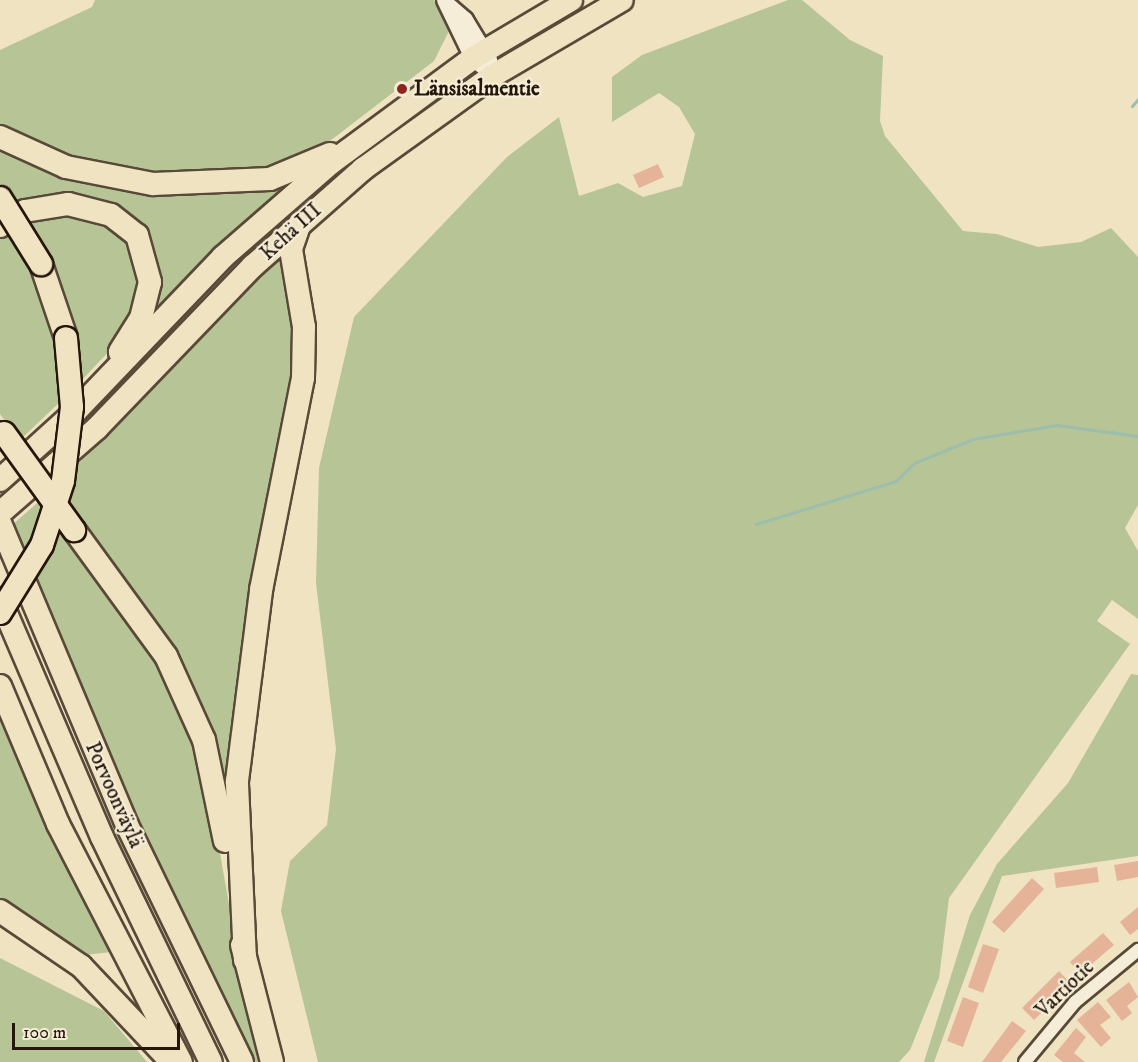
<!DOCTYPE html>
<html>
<head>
<meta charset="utf-8">
<style>
  body { margin:0 }
  #map { position:relative; width:1138px; height:1062px; overflow:hidden; background:#f0e3c2; font-family:"IM FELL DW Pica",serif }
  div>[style] { position:absolute }
  [style*='--x'] { left:calc(var(--x)*1px); top:calc(var(--y)*1px); width:calc(var(--w)*1px); rotate:calc(var(--a)*1deg) }
  .green>* { inset:0; background:#b7c495 }
  .stream>* { height:3px; margin:-1.5px; padding:0 1.5px; transform-origin:1.5px; border-radius:1.5px; background:#9bbfac }
  .building>* { inset:0; background:#e5b398 }
  .roads { filter:drop-shadow(2px 0 #584938) drop-shadow(-2px 0 #584938) drop-shadow(0 2px #584938) drop-shadow(0 -2px #584938) }
  .street>* { height:12px; margin:-6px; padding:0 6px; transform-origin:6px; border-radius:6px; background:#f5edd7 }
  .secondary>* { height:16px; margin:-8px; padding:0 8px; transform-origin:8px; border-radius:8px; background:#f5edd7 }
  .highway>* { height:22px; margin:-11px; padding:0 11px; transform-origin:11px; border-radius:11px; background:#f0e3c2 }
  .bridges { filter:drop-shadow(2px 0 #25160a) drop-shadow(-2px 0 #25160a) drop-shadow(0 2px #25160a) drop-shadow(0 -2px #25160a) }
  .highway-bridge>* { height:22px; margin:-11px; padding:0 11px; transform-origin:11px; border-radius:11px; background:#f0e3c2 }
  .dots>* { width:16px; height:16px; translate:-50% -50%; box-sizing:border-box; border:3px solid #f5edd7; border-radius:50% }
  span { translate:-50% -50%; white-space:nowrap; text-align:center; line-height:1.15; -webkit-text-stroke:4.5px #f5edd7; paint-order:stroke }
  .poi-label { font-size:21px; color:#25160a; font-weight:700 }
  .left { translate:0 -50%; text-align:left }
  .street-label { font-size:21px; color:#25160a }
  .scale { position:absolute; left:12px; top:1023px; width:168px; height:27px; box-sizing:border-box; border:3px solid #25160a; border-top:0; padding-left:8px; font-size:18px; line-height:21px; white-space:nowrap; color:#25160a; -webkit-text-stroke:4px #f5edd7; paint-order:stroke }
</style>
</head>
<body>
<div id="map">
  <div class="green">
    <i style="clip-path:polygon(95px 0,434px 0,450px 29px,434px 61px,317px 151px,279px 168px,152px 174px,73px 161px,0 130px,0 50px,92px 7px)"></i>
    <i style="clip-path:polygon(788px 0,802px 0,850px 40px,883px 56px,880px 121px,885px 136px,963px 231px,997px 234px,1038px 247px,1081px 242px,1111px 228px,1138px 257px,1138px 505px,1125px 528px,1138px 551px,1138px 619px,1112px 600px,1097px 621px,1130px 644px,949px 898px,939px 978px,910px 1050px,899px 1062px,318px 1062px,281px 911px,290px 861px,327px 825px,336px 749px,316px 583px,319px 468px,354px 317px,507px 157px,559px 117px,579px 196px,618px 183px,643px 197px,682px 186px,695px 134px,679px 107px,659px 93px,612px 122px,612px 77px,642px 55px)"></i>
    <i style="clip-path:polygon(0 144px,91px 178px,301px 174px,148px 315px,131px 220px,18px 208px,0 184px)"></i>
    <i style="clip-path:polygon(44px 213px,97px 216px,130px 238px,141px 267px,135px 312px,116px 344px,80px 382px,26px 219px)"></i>
    <i style="clip-path:polygon(10px 227px,35px 276px,56px 339px,63px 399px,19px 441px,0 414px,0 235px)"></i>
    <i style="clip-path:polygon(279px 251px,298px 348px,228px 811px,219px 770px,66px 505px,75px 467px)"></i>
    <i style="clip-path:polygon(43px 498px,156px 649px,206px 773px,241px 973px,266px 1062px,254px 1062px,131px 809px,11px 526px)"></i>
    <i style="clip-path:polygon(1131px 674px,1138px 675px,1138px 856px,1002px 876px,934px 1062px,924px 1062px,970px 915px,997px 864px,1068px 783px)"></i>
    <i style="clip-path:polygon(0 709px,68px 863px,111px 952px,76px 956px,0 904px)"></i>
    <i style="clip-path:polygon(0 958px,104px 1011px,147px 1062px,0 1062px)"></i>
  </div>
  <div class="stream">
    <i style="--x:1132;--y:106;--w:9;--a:-49"></i>
    <i style="--x:756;--y:524;--w:146;--a:-17.1"></i>
    <i style="--x:896;--y:481;--w:25;--a:-45"></i>
    <i style="--x:914;--y:463;--w:64;--a:-22.1"></i>
    <i style="--x:973;--y:439;--w:85;--a:-9.5"></i>
    <i style="--x:1057;--y:425;--w:82;--a:7.7"></i>
  </div>
  <div class="building">
    <i style="clip-path:polygon(658px 164px,664px 177px,639px 188px,633px 175px)"></i>
    <i style="clip-path:polygon(1138px 861px,1138px 877px,1117px 881px,1114px 865px)"></i>
    <i style="clip-path:polygon(1097px 867px,1099px 882px,1056px 888px,1054px 873px)"></i>
    <i style="clip-path:polygon(1032px 878px,1044px 889px,1004px 933px,992px 922px)"></i>
    <i style="clip-path:polygon(1138px 907px,1138px 929px,1130px 935px,1120px 922px)"></i>
    <i style="clip-path:polygon(1103px 933px,1114px 945px,1080px 974px,1070px 962px)"></i>
    <i style="clip-path:polygon(983px 944px,999px 949px,983px 993px,968px 987px)"></i>
    <i style="clip-path:polygon(1059px 971px,1071px 984px,1034px 1020px,1022px 1008px)"></i>
    <i style="clip-path:polygon(1129px 982px,1138px 997px,1127px 1006px,1132px 1013px,1122px 1021px,1106px 1000px)"></i>
    <i style="clip-path:polygon(963px 997px,979px 1003px,963px 1047px,947px 1041px)"></i>
    <i style="clip-path:polygon(1098px 1002px,1111px 1017px,1100px 1025px,1111px 1038px,1101px 1047px,1077px 1020px)"></i>
    <i style="clip-path:polygon(1012px 1021px,1026px 1031px,1001px 1062px,982px 1062px)"></i>
    <i style="clip-path:polygon(1076px 1028px,1086px 1037px,1074px 1053px,1085px 1062px,1063px 1062px,1054px 1055px)"></i>
  </div>
  <div class="roads">
    <div class="street">
      <i style="--x:1025;--y:1062;--w:78;--a:-50.2"></i>
      <i style="--x:1075;--y:1002;--w:82;--a:-39.5"></i>
    </div>
    <div class="secondary">
      <i style="--x:445;--y:0;--w:64;--a:64.2"></i>
      <i style="--x:473;--y:58;--w:27;--a:39"></i>
      <i style="--x:450;--y:7;--w:20;--a:41"></i>
      <i style="--x:465;--y:20;--w:47;--a:59"></i>
    </div>
    <div class="highway">
      <i style="--x:0;--y:137;--w:72;--a:24.4"></i>
      <i style="--x:66;--y:167;--w:89;--a:11.1"></i>
      <i style="--x:153;--y:184;--w:117;--a:-2.4"></i>
      <i style="--x:270;--y:179;--w:65;--a:-22.6"></i>
      <i style="--x:0;--y:226;--w:29;--a:-31"></i>
      <i style="--x:25;--y:211;--w:44;--a:-9.2"></i>
      <i style="--x:68;--y:204;--w:44;--a:14.3"></i>
      <i style="--x:111;--y:215;--w:33;--a:38"></i>
      <i style="--x:137;--y:235;--w:49;--a:74.5"></i>
      <i style="--x:150;--y:282;--w:37;--a:104"></i>
      <i style="--x:141;--y:318;--w:40;--a:122"></i>
      <i style="--x:41;--y:264;--w:78;--a:71.3"></i>
      <i style="--x:0;--y:480;--w:101;--a:-42.2"></i>
      <i style="--x:75;--y:412;--w:214;--a:-46.3"></i>
      <i style="--x:223;--y:257;--w:145;--a:-41.1"></i>
      <i style="--x:332;--y:162;--w:175;--a:-36.4"></i>
      <i style="--x:473;--y:58;--w:114;--a:-30.6"></i>
      <i style="--x:0;--y:513;--w:129;--a:-41.2"></i>
      <i style="--x:97;--y:428;--w:225;--a:-46.1"></i>
      <i style="--x:253;--y:266;--w:147;--a:-41.4"></i>
      <i style="--x:363;--y:169;--w:161;--a:-35.7"></i>
      <i style="--x:494;--y:75;--w:148;--a:-30.4"></i>
      <i style="--x:0;--y:523;--w:328;--a:67.2"></i>
      <i style="--x:127;--y:825;--w:263;--a:64.1"></i>
      <i style="--x:74;--y:530;--w:156;--a:53.9"></i>
      <i style="--x:166;--y:656;--w:92;--a:65.7"></i>
      <i style="--x:204;--y:740;--w:103;--a:78.3"></i>
      <i style="--x:0;--y:599;--w:259;--a:66.8"></i>
      <i style="--x:102;--y:837;--w:250;--a:64.2"></i>
      <i style="--x:0;--y:686;--w:150;--a:67.2"></i>
      <i style="--x:58;--y:824;--w:268;--a:62.7"></i>
      <i style="--x:0;--y:911;--w:98;--a:34.2"></i>
      <i style="--x:81;--y:966;--w:125;--a:46.6"></i>
      <i style="--x:242;--y:945;--w:121;--a:75.6"></i>
      <i style="--x:245;--y:960;--w:179;--a:-92.6"></i>
      <i style="--x:237;--y:781;--w:193;--a:-82.8"></i>
      <i style="--x:261;--y:590;--w:216;--a:-78.8"></i>
      <i style="--x:303;--y:378;--w:51;--a:-88.9"></i>
      <i style="--x:304;--y:327;--w:79;--a:-99.5"></i>
      <i style="--x:291;--y:249;--w:28;--a:-71"></i>
    </div>
  </div>
  <div class="bridges">
    <div class="highway-bridge">
      <i style="--x:0;--y:198;--w:78;--a:58.2"></i>
      <i style="--x:4;--y:433;--w:120;--a:54.2"></i>
      <i style="--x:0;--y:613;--w:80;--a:-58.3"></i>
      <i style="--x:42;--y:545;--w:67;--a:-71.8"></i>
      <i style="--x:63;--y:481;--w:75;--a:-83.1"></i>
      <i style="--x:72;--y:407;--w:69;--a:-95"></i>
    </div>
  </div>
  <div class="dots">
    <i style="left:402px;top:89px;background:#8f2418"></i>
  </div>
  <div class="poi-label">
    <span class="left" style="left:414px;top:89px">Länsisalmentie</span>
  </div>
  <div class="street-label">
    <span style="left:291px;top:232px;rotate:-42deg">Kehä III</span>
    <span style="left:114px;top:795px;rotate:66deg">Porvoonväylä</span>
    <span style="left:1065px;top:989px;rotate:-44deg">Vartiotie</span>
  </div>
  <div class="scale">100 m</div>
</div>
</body>
</html>
